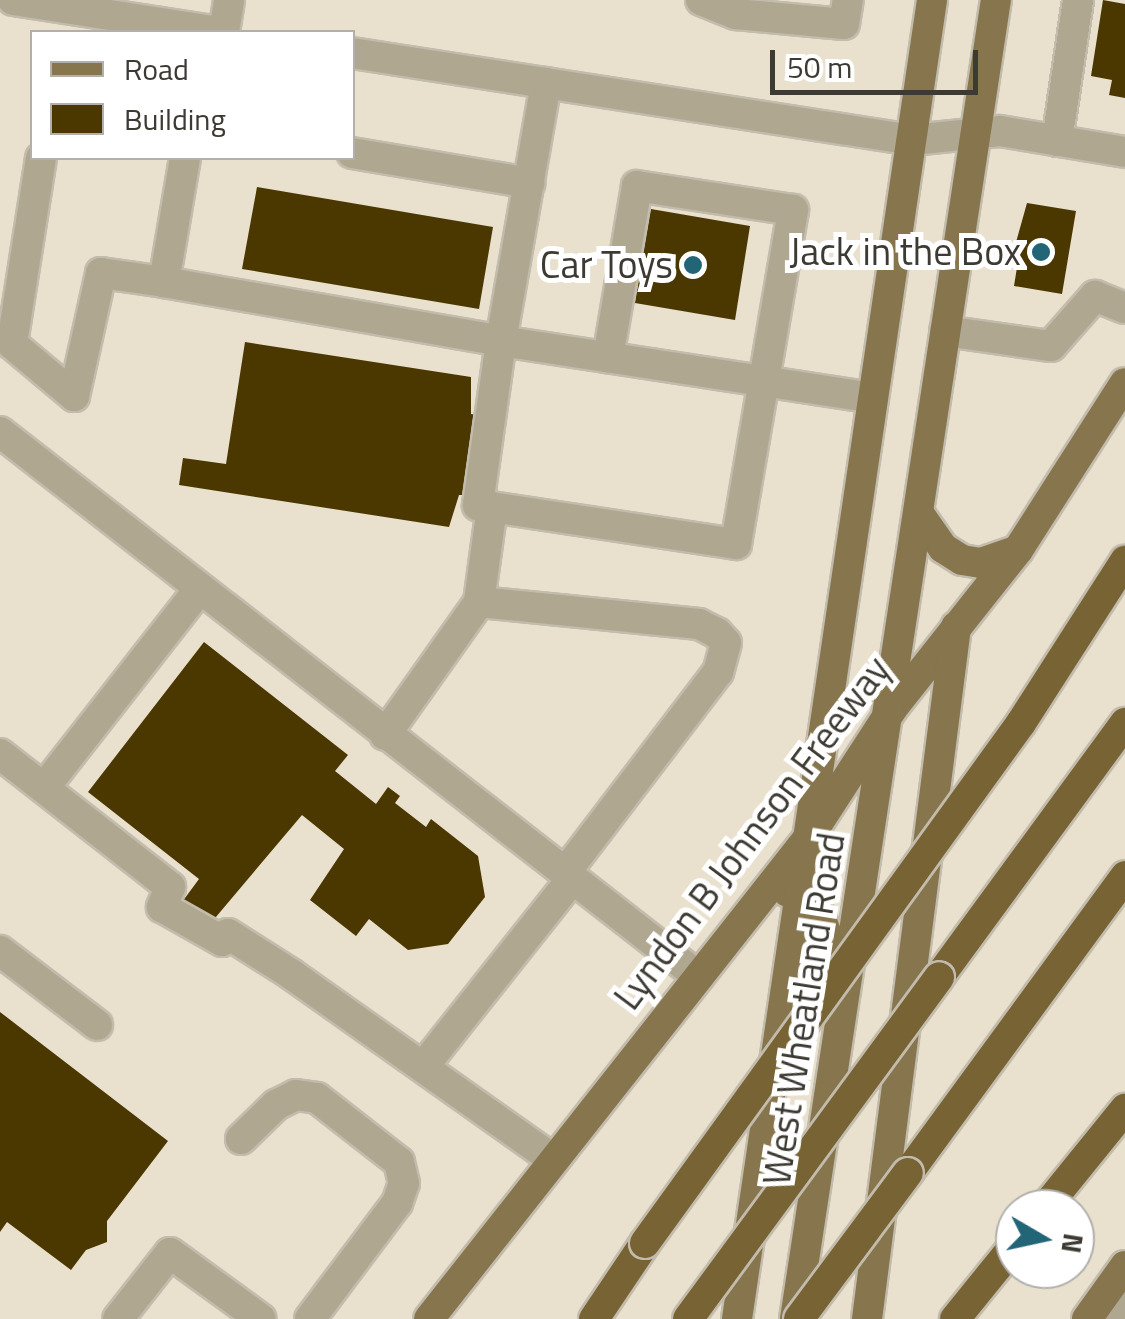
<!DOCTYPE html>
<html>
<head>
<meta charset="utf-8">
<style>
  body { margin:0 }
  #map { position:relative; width:1125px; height:1319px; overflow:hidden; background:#e9e1ce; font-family:"Titillium Web",sans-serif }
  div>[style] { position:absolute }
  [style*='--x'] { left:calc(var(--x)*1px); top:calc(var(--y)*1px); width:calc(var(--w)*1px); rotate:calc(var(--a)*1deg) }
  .building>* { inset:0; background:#4b3801 }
  .roads { filter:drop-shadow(2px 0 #c3bcac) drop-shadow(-2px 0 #c3bcac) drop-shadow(0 2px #c3bcac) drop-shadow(0 -2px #c3bcac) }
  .minor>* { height:30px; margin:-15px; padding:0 15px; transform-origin:15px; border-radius:15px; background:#b0a791 }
  .major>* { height:30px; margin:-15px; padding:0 15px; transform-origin:15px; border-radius:15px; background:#86754d }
  .highway>* { height:30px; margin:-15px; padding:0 15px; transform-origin:15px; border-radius:15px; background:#776333 }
  .bridges { filter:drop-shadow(2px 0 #c3bcac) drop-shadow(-2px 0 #c3bcac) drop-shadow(0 2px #c3bcac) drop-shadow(0 -2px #c3bcac) }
  .highway-bridge>* { height:30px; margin:-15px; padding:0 15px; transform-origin:15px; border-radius:15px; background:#776333 }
  .dots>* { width:28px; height:28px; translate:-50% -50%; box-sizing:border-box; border:5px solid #fff; border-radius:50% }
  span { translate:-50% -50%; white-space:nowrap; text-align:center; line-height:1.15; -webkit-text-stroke:10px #fff; paint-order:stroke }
  .poi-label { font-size:38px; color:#3d3a33 }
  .right { translate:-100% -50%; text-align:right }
  .street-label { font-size:38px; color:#3d3a33 }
  .legend { position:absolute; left:30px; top:30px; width:325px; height:130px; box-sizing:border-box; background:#fff; border:2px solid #b1b0ad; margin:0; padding:12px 18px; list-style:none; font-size:30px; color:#3d3a33 }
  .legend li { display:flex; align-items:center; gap:20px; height:50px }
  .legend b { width:50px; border:2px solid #b1b0ad }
  .north { position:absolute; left:995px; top:1189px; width:100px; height:100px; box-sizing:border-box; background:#fff; border:2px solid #b1b0ad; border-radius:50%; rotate:99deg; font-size:28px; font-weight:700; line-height:40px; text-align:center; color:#3d3a33 }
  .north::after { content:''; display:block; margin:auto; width:35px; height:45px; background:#226577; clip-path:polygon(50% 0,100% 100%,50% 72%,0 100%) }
  .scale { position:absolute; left:770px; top:50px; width:208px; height:45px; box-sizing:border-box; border:5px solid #3d3a33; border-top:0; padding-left:12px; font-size:30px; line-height:35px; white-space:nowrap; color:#3d3a33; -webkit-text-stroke:8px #fff; paint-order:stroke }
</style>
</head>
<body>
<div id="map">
  <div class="building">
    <i style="clip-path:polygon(1103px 0,1125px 4px,1125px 98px,1109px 95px,1112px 80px,1091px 76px)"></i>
    <i style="clip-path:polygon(257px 187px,493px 227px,479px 309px,242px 269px)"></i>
    <i style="clip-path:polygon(1027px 203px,1076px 211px,1062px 294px,1014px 286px,1018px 261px,1011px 260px)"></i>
    <i style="clip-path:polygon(651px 209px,750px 226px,735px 320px,635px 303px)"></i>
    <i style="clip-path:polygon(245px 342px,471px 377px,471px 414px,477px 415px,465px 495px,459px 495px,449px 527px,179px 485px,183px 458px,226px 464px)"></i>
    <i style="clip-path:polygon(204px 642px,348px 755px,335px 771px,376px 804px,388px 787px,400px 796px,395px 803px,426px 827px,431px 819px,478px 856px,485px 897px,448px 944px,408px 950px,369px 919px,356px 936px,310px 900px,344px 849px,302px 815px,210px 924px,182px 902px,199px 879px,88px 792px)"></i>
    <i style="clip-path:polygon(0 1012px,168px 1141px,107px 1221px,107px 1242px,86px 1250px,71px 1270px,7px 1222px,0 1232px)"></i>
  </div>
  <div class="roads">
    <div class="minor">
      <i style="--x:13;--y:0;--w:209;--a:8.8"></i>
      <i style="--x:701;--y:0;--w:38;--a:22"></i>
      <i style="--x:736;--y:14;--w:108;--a:5.3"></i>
      <i style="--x:844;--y:24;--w:24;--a:-81"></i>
      <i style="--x:224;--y:32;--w:32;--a:-81"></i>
      <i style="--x:352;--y:53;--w:567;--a:8.83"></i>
      <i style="--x:912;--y:140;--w:88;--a:-5.8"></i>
      <i style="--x:1000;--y:131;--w:127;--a:9.5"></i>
      <i style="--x:546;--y:83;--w:262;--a:99.9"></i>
      <i style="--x:501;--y:341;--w:375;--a:8.7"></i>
      <i style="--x:1057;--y:141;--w:143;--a:-81.5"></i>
      <i style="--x:352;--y:153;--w:180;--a:9.6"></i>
      <i style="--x:41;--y:158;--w:188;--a:98.9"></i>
      <i style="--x:12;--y:344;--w:81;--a:40"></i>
      <i style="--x:74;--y:396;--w:126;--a:-77.6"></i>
      <i style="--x:101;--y:273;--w:64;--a:8.1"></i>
      <i style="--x:185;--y:158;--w:126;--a:99.6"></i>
      <i style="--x:164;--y:282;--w:342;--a:9.9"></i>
      <i style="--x:501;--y:341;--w:166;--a:98"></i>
      <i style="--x:478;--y:505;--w:261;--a:8.6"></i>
      <i style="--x:736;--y:544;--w:339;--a:-80.3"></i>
      <i style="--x:793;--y:210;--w:158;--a:-171.3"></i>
      <i style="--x:637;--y:186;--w:174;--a:99.6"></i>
      <i style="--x:945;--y:331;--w:107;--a:8.1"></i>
      <i style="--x:1051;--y:346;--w:67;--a:-48.7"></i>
      <i style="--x:1095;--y:296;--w:32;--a:22"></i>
      <i style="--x:0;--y:432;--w:886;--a:37.94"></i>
      <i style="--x:479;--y:602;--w:96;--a:-82.2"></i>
      <i style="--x:385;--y:735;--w:163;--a:-54.7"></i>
      <i style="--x:479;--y:602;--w:221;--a:5.7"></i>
      <i style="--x:699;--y:624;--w:20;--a:27"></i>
      <i style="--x:717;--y:633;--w:13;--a:48"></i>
      <i style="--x:726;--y:643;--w:30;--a:105"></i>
      <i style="--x:718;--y:672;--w:253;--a:127.3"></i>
      <i style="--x:0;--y:754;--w:216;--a:38"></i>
      <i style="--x:170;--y:887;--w:22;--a:112"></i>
      <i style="--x:162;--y:907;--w:69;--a:29.5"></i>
      <i style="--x:222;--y:941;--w:9;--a:-49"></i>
      <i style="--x:228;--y:934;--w:75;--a:32.4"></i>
      <i style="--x:291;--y:974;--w:322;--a:35.3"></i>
      <i style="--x:44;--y:788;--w:250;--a:-52"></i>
      <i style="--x:0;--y:951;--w:122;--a:37.3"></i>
      <i style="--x:423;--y:1067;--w:240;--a:-51.6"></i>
      <i style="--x:241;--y:1139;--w:49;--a:-44.2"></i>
      <i style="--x:276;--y:1105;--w:22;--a:-27"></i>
      <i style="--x:296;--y:1095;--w:21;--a:8"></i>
      <i style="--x:317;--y:1098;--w:104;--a:38"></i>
      <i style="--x:399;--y:1162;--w:22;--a:77"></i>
      <i style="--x:404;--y:1183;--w:21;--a:109"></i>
      <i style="--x:397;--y:1203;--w:145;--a:126.9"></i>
      <i style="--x:118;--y:1319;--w:84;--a:-51.8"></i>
      <i style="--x:170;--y:1253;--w:112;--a:36"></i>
      <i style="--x:1115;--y:1319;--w:54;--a:-79.3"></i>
    </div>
    <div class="major">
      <i style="--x:920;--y:515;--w:40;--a:55.1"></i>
      <i style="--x:943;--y:548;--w:22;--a:32"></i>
      <i style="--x:962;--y:560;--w:19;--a:9"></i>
      <i style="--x:981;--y:563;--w:36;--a:-19"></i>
      <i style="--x:788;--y:892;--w:31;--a:27"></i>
      <i style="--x:816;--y:906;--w:33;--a:69"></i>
      <i style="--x:828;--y:937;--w:68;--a:90.8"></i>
      <i style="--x:429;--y:1319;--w:614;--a:-51.75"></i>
      <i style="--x:809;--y:837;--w:153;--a:-57"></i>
      <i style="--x:892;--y:709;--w:203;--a:-51.6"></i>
      <i style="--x:1018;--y:550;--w:198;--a:-57.4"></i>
      <i style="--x:737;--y:1319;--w:1333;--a:-81.59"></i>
      <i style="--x:795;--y:1319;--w:1334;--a:-81.34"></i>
      <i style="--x:867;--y:1319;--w:698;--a:-82.67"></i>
      <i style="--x:1087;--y:1319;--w:65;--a:-54.4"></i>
    </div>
    <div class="highway">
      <i style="--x:939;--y:977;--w:315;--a:-53.8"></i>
      <i style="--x:908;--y:1173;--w:368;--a:-53.8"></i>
      <i style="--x:1044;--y:1209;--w:129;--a:-51"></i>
      <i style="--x:594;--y:1319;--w:92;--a:-56.1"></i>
      <i style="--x:955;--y:1319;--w:95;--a:-51"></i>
    </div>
  </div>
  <div class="bridges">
    <div class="highway-bridge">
      <i style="--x:645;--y:1243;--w:642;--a:-54.13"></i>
      <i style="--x:1021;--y:723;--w:193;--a:-57.3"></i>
      <i style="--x:688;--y:1319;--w:424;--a:-53.7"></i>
      <i style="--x:799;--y:1319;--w:182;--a:-53.3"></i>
    </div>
  </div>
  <div class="dots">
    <i style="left:1041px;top:252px;background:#226577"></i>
    <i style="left:693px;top:265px;background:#226577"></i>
  </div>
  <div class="poi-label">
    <span class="right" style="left:1021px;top:252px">Jack in the Box</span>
    <span class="right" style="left:673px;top:265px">Car Toys</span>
  </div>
  <div class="street-label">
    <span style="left:752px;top:833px;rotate:-53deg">Lyndon B Johnson Freeway</span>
    <span style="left:804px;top:1009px;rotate:-81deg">West Wheatland Road</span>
  </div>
  <ul class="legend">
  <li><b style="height:12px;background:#86754d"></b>Road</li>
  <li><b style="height:28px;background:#4b3801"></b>Building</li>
  </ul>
  <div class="north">N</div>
  <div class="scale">50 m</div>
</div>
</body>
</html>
